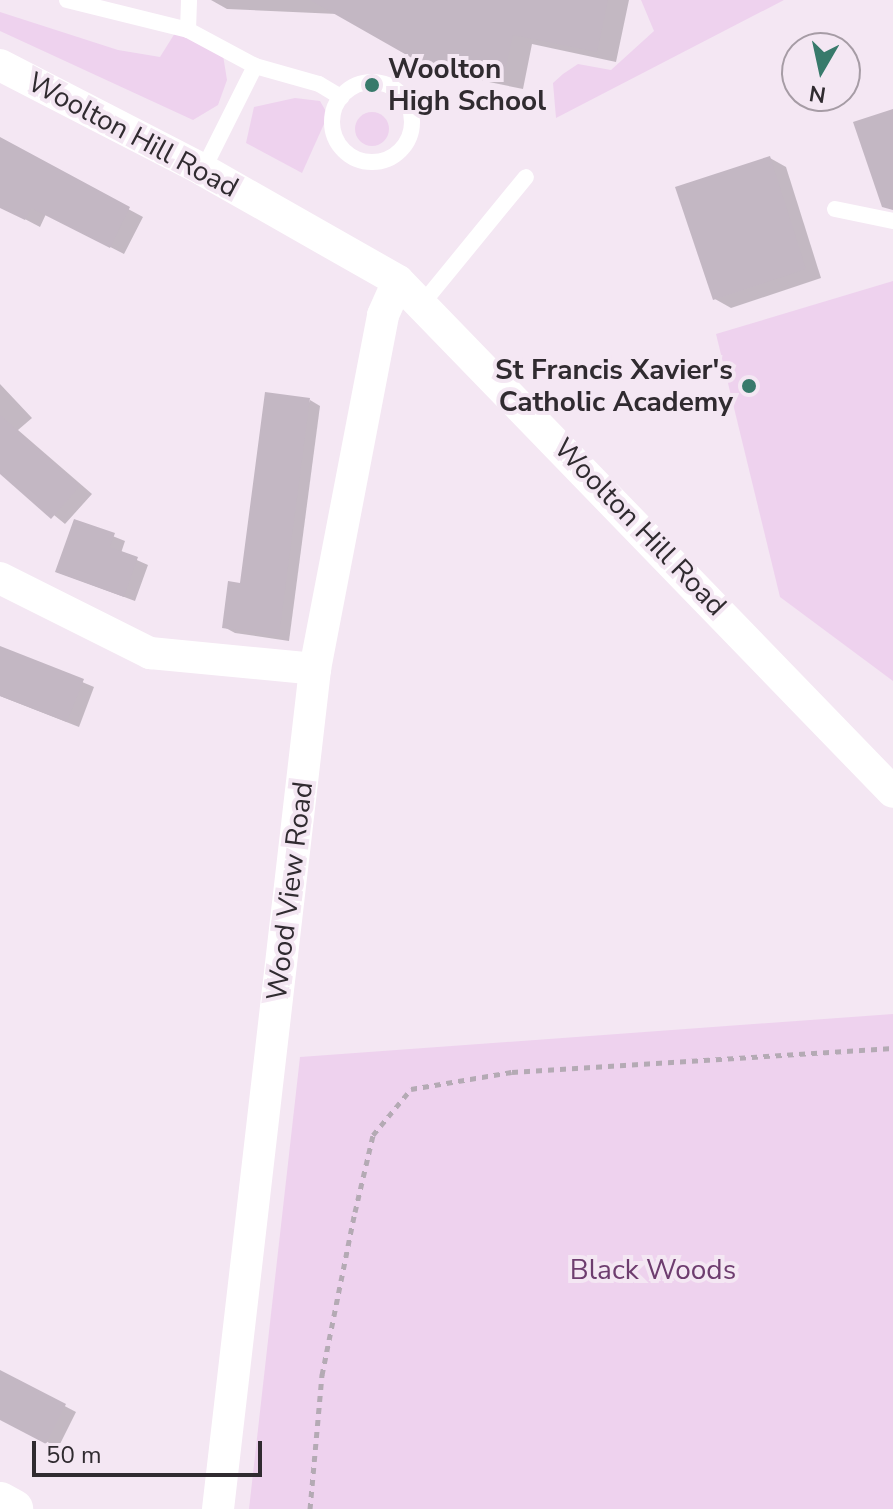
<!DOCTYPE html>
<html>
<head>
<meta charset="utf-8">
<style>
  body { margin:0 }
  #map { position:relative; width:893px; height:1509px; overflow:hidden; background:#f4e7f3; font-family:"Nunito Sans",sans-serif }
  div>[style] { position:absolute }
  [style*='--x'] { left:calc(var(--x)*1px); top:calc(var(--y)*1px); width:calc(var(--w)*1px); rotate:calc(var(--a)*1deg) }
  .green>* { inset:0; background:#eed2ee }
  .round { border-radius:50% }
  .shadow>* { inset:0; background:#0003 }
  .building>* { inset:0; background:#c3b7c3 }
  .path>* { height:5px; margin-top:-2.5px; transform-origin:0; background:repeating-linear-gradient(90deg,#b4aab4 0 6px,transparent 0 12px) }
  .service>* { height:16px; margin:-8px; padding:0 8px; transform-origin:8px; border-radius:8px; background:#fff }
  .service>.ring { margin:-8px; padding:0; box-sizing:content-box; background:none; border:16px solid #fff; border-radius:50% }
  .minor>* { height:32px; margin:-16px; padding:0 16px; transform-origin:16px; border-radius:16px; background:#fff }
  .tertiary>* { height:40px; margin:-20px; padding:0 20px; transform-origin:20px; border-radius:20px; background:#fff }
  .dots>* { width:22px; height:22px; translate:-50% -50%; box-sizing:border-box; border:4px solid #f4e7f3; border-radius:50% }
  span { translate:-50% -50%; white-space:nowrap; text-align:center; line-height:1.15; -webkit-text-stroke:8px #f4e7f3; paint-order:stroke }
  .poi-label { font-size:28px; color:#302b30; font-weight:700 }
  .left { translate:0 -50%; text-align:left }
  .right { translate:-100% -50%; text-align:right }
  .street-label { font-size:28px; color:#302b30 }
  .park-label { font-size:28px; color:#6e3d6f }
  .north { position:absolute; left:781px; top:32px; width:80px; height:80px; box-sizing:border-box; background:#f4e7f3; border:2px solid #a69ca5; border-radius:50%; rotate:189deg; font-size:22px; font-weight:700; line-height:32px; text-align:center; color:#302b30 }
  .north::after { content:''; display:block; margin:auto; width:28px; height:36px; background:#387a6b; clip-path:polygon(50% 0,100% 100%,50% 72%,0 100%) }
  .scale { position:absolute; left:32px; top:1441px; width:230px; height:36px; box-sizing:border-box; border:4px solid #302b30; border-top:0; padding-left:10px; font-size:24px; line-height:28px; white-space:nowrap; color:#302b30; -webkit-text-stroke:6px #f4e7f3; paint-order:stroke }
</style>
</head>
<body>
<div id="map">
  <div class="green">
    <i style="clip-path:polygon(641px 0,784px 0,556px 118px,553px 83px,563px 74px,578px 64px,611px 70px,654px 31px)"></i>
    <i style="clip-path:polygon(0 12px,118px 50px,160px 57px,175px 33px,222px 49px,227px 80px,218px 105px,193px 120px,0 31px)"></i>
    <i style="clip-path:polygon(295px 98px,320px 101px,328px 115px,302px 173px,246px 143px,254px 107px)"></i>
    <i class="round" style="left:355px;top:112px;width:34px;height:34px"></i>
    <i style="clip-path:polygon(893px 281px,893px 681px,780px 597px,716px 334px)"></i>
    <i style="clip-path:polygon(893px 1014px,893px 1509px,249px 1509px,300px 1057px)"></i>
  </div>
  <div class="shadow">
    <i style="clip-path:polygon(211px 0,629px 0,616px 62px,532px 44px,523px 89px,440px 72px,337px 14px,227px 9px)"></i>
    <i style="clip-path:polygon(0 140px,143px 217px,124px 254px,46px 214px,40px 227px,0 206px)"></i>
    <i style="clip-path:polygon(770px 158px,786px 167px,821px 278px,731px 308px,715px 299px)"></i>
    <i style="clip-path:polygon(0 384px,32px 418px,18px 430px,92px 494px,65px 524px,0 471px)"></i>
    <i style="clip-path:polygon(310px 400px,320px 406px,289px 641px,235px 633px,224px 627px)"></i>
    <i style="clip-path:polygon(75px 521px,125px 541px,121px 553px,148px 565px,135px 601px,57px 572px)"></i>
    <i style="clip-path:polygon(4px 649px,94px 687px,79px 727px,0 696px)"></i>
    <i style="clip-path:polygon(0 1372px,76px 1412px,58px 1448px,0 1415px)"></i>
  </div>
  <div class="building">
    <i style="clip-path:polygon(310px 0,608px 0,597px 52px,513px 35px,503px 80px,419px 62px)"></i>
    <i style="clip-path:polygon(893px 109px,893px 210px,882px 207px,853px 122px)"></i>
    <i style="clip-path:polygon(0 137px,130px 207px,110px 248px,31px 208px,25px 220px,0 208px)"></i>
    <i style="clip-path:polygon(770px 156px,806px 269px,713px 300px,675px 187px)"></i>
    <i style="clip-path:polygon(265px 392px,310px 398px,279px 636px,222px 628px,228px 581px,240px 583px)"></i>
    <i style="clip-path:polygon(0 415px,80px 486px,51px 519px,0 474px)"></i>
    <i style="clip-path:polygon(74px 519px,115px 533px,110px 547px,138px 557px,124px 597px,55px 572px)"></i>
    <i style="clip-path:polygon(0 646px,84px 679px,67px 722px,0 696px)"></i>
    <i style="clip-path:polygon(0 1370px,66px 1404px,46px 1444px,0 1420px)"></i>
  </div>
  <div class="path">
    <i style="--x:310;--y:1509;--w:135;--a:-84.9"></i>
    <i style="--x:322;--y:1375;--w:166;--a:-78.6"></i>
    <i style="--x:355;--y:1212;--w:79;--a:-76.8"></i>
    <i style="--x:373;--y:1135;--w:60;--a:-50.4"></i>
    <i style="--x:411;--y:1089;--w:102;--a:-9.6"></i>
    <i style="--x:512;--y:1072;--w:382;--a:-3.6"></i>
  </div>
  <div class="service">
    <i style="--x:67;--y:0;--w:125;--a:13.9"></i>
    <i style="--x:188;--y:30;--w:76;--a:28.2"></i>
    <i style="--x:255;--y:66;--w:66;--a:15.7"></i>
    <i style="--x:319;--y:84;--w:26;--a:31"></i>
    <i style="--x:188;--y:30;--w:30;--a:-88"></i>
    <i class="ring" style="left:332px;top:82px;width:64px;height:64px"></i>
    <i style="--x:203;--y:170;--w:116;--a:-63.4"></i>
    <i style="--x:835;--y:209;--w:59;--a:11.7"></i>
    <i style="--x:422;--y:304;--w:164;--a:-50.7"></i>
  </div>
  <div class="minor">
    <i style="--x:0;--y:65;--w:229;--a:27.3"></i>
    <i style="--x:203;--y:170;--w:224;--a:29.6"></i>
    <i style="--x:398;--y:281;--w:711;--a:45.91"></i>
    <i style="--x:0;--y:578;--w:168;--a:26.6"></i>
    <i style="--x:150;--y:653;--w:166;--a:5.5"></i>
    <i style="--x:218;--y:1509;--w:846;--a:-83.41"></i>
    <i style="--x:315;--y:669;--w:360;--a:-79.1"></i>
    <i style="--x:383;--y:315;--w:37;--a:-66"></i>
  </div>
  <div class="tertiary">
    <i style="--x:0;--y:1502;--w:15;--a:28"></i>
  </div>
  <div class="dots">
    <i style="left:372px;top:85px;background:#387a6b"></i>
    <i style="left:749px;top:386px;background:#387a6b"></i>
  </div>
  <div class="poi-label">
    <span class="left" style="left:388px;top:85px">Woolton<br>High School</span>
    <span class="right" style="left:733px;top:386px">St Francis Xavier's<br>Catholic Academy</span>
  </div>
  <div class="street-label">
    <span style="left:133px;top:135px;rotate:28deg">Woolton Hill Road</span>
    <span style="left:640px;top:527px;rotate:46deg">Woolton Hill Road</span>
    <span style="left:290px;top:891px;rotate:-83deg">Wood View Road</span>
  </div>
  <div class="park-label">
    <span style="left:653px;top:1270px">Black Woods</span>
  </div>
  <div class="north">N</div>
  <div class="scale">50 m</div>
</div>
</body>
</html>
